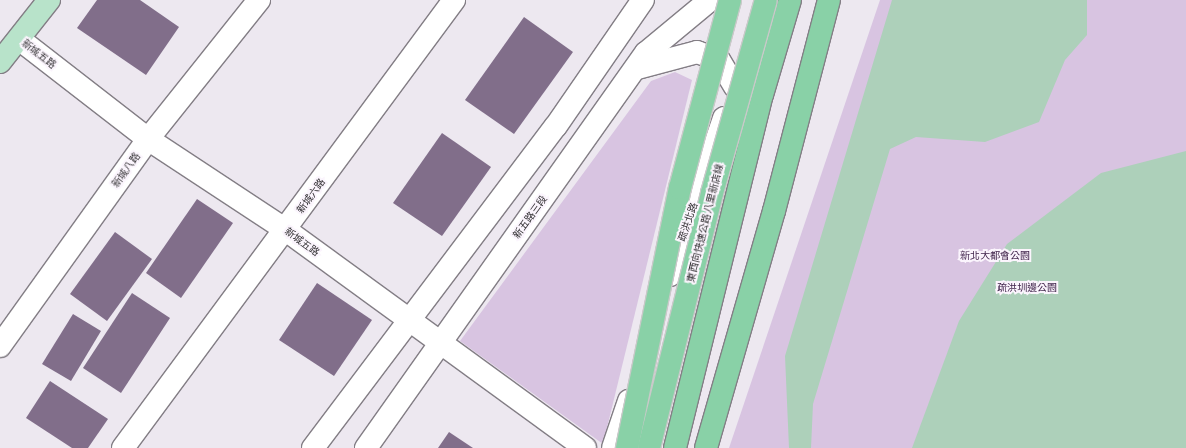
<!DOCTYPE html>
<html>
<head>
<meta charset="utf-8">
<style>
  body { margin:0 }
  #map { position:relative; width:1186px; height:448px; overflow:hidden; background:#ede8f0; font-family:"Asap Condensed","Noto Sans TC",sans-serif }
  div>[style] { position:absolute }
  [style*='--x'] { left:calc(var(--x)*1px); top:calc(var(--y)*1px); width:calc(var(--w)*1px); rotate:calc(var(--a)*1deg) }
  .green>* { inset:0; background:#d8c4e1 }
  .water>* { inset:0; background:#add0ba }
  .building>* { inset:0; background:#816e8a }
  .roads { filter:drop-shadow(1px 0 #837e85) drop-shadow(-1px 0 #837e85) drop-shadow(0 1px #837e85) drop-shadow(0 -1px #837e85) }
  .minor>* { height:22px; margin:-11px; padding:0 11px; transform-origin:11px; border-radius:11px; background:#fff }
  .major>* { height:22px; margin:-11px; padding:0 11px; transform-origin:11px; border-radius:11px; background:#b8e3ca }
  .highway>* { height:22px; margin:-11px; padding:0 11px; transform-origin:11px; border-radius:11px; background:#89d1a7 }
  .bridges { filter:drop-shadow(1px 0 #c9c9c9) drop-shadow(-1px 0 #c9c9c9) drop-shadow(0 1px #c9c9c9) drop-shadow(0 -1px #c9c9c9) }
  .highway-bridge>* { height:22px; margin:-11px; padding:0 11px; transform-origin:11px; border-radius:11px; background:#89d1a7 }
  span { translate:-50% -50%; white-space:nowrap; text-align:center; line-height:1.15; -webkit-text-stroke:4px #fbf5fd; paint-order:stroke }
  .street-label { font-size:10px; color:#302e31 }
  .park-label { font-size:10px; color:#3b1e46 }
</style>
</head>
<body>
<div id="map">
  <div class="green">
    <i style="clip-path:polygon(880px 0,1186px 0,1186px 448px,729px 448px)"></i>
    <i style="clip-path:polygon(675px 72px,692px 80px,603px 444px,460px 341px,651px 81px)"></i>
  </div>
  <div class="water">
    <i style="clip-path:polygon(892px 0,1087px 0,1087px 35px,1065px 60px,1039px 122px,985px 142px,916px 137px,890px 149px,813px 404px,811px 448px,789px 448px,785px 356px)"></i>
    <i style="clip-path:polygon(1186px 151px,1186px 448px,912px 448px,959px 321px,1007px 244px,1101px 173px)"></i>
  </div>
  <div class="building">
    <i style="clip-path:polygon(97px 0,140px 0,179px 27px,146px 75px,77px 28px)"></i>
    <i style="clip-path:polygon(524px 17px,573px 52px,514px 134px,465px 100px)"></i>
    <i style="clip-path:polygon(442px 133px,491px 167px,442px 236px,393px 203px)"></i>
    <i style="clip-path:polygon(197px 199px,233px 223px,181px 298px,146px 273px)"></i>
    <i style="clip-path:polygon(115px 232px,152px 259px,107px 321px,70px 294px)"></i>
    <i style="clip-path:polygon(317px 283px,372px 320px,334px 376px,279px 340px)"></i>
    <i style="clip-path:polygon(132px 293px,170px 318px,121px 393px,83px 368px)"></i>
    <i style="clip-path:polygon(73px 314px,101px 331px,71px 381px,42px 364px)"></i>
    <i style="clip-path:polygon(50px 381px,108px 419px,88px 448px,72px 448px,26px 418px)"></i>
    <i style="clip-path:polygon(449px 432px,473px 448px,438px 448px)"></i>
  </div>
  <div class="roads">
    <div class="minor">
      <i style="--x:19;--y:39;--w:163;--a:37.8"></i>
      <i style="--x:148;--y:139;--w:165;--a:33.4"></i>
      <i style="--x:286;--y:230;--w:370;--a:36.1"></i>
      <i style="--x:637;--y:68;--w:62;--a:-14.9"></i>
      <i style="--x:697;--y:52;--w:23;--a:20"></i>
      <i style="--x:719;--y:60;--w:31;--a:59"></i>
      <i style="--x:670;--y:275;--w:166;--a:-71"></i>
      <i style="--x:0;--y:346;--w:254;--a:-54.4"></i>
      <i style="--x:148;--y:139;--w:178;--a:-51.4"></i>
      <i style="--x:123;--y:448;--w:557;--a:-53.54"></i>
      <i style="--x:313;--y:448;--w:403;--a:-53"></i>
      <i style="--x:556;--y:126;--w:153;--a:-55.4"></i>
      <i style="--x:366;--y:448;--w:484;--a:-54.7"></i>
      <i style="--x:646;--y:53;--w:83;--a:-39.6"></i>
      <i style="--x:613;--y:448;--w:50;--a:-71.2"></i>
    </div>
    <div class="major">
      <i style="--x:0;--y:62;--w:79;--a:-51.7"></i>
    </div>
    <div class="highway">
      <i style="--x:675;--y:448;--w:364;--a:-76.2"></i>
      <i style="--x:762;--y:95;--w:99;--a:-73.6"></i>
      <i style="--x:706;--y:448;--w:247;--a:-74"></i>
      <i style="--x:774;--y:211;--w:218;--a:-75.4"></i>
    </div>
  </div>
  <div class="bridges">
    <div class="highway-bridge">
      <i style="--x:627;--y:448;--w:265;--a:-78.5"></i>
      <i style="--x:680;--y:188;--w:195;--a:-75.1"></i>
      <i style="--x:649;--y:448;--w:263;--a:-76.1"></i>
      <i style="--x:712;--y:193;--w:200;--a:-74.4"></i>
    </div>
  </div>
  <div class="street-label">
    <span style="left:39px;top:54px;rotate:38deg">新城五路</span>
    <span style="left:126px;top:170px;rotate:-54deg">新城八路</span>
    <span style="left:311px;top:196px;rotate:-54deg">新城六路</span>
    <span style="left:530px;top:217px;rotate:-54deg">新五路三段</span>
    <span style="left:688px;top:222px;rotate:-71deg">疏洪北路</span>
    <span style="left:705px;top:223px;rotate:-76deg">東西向快速公路 八里新店線</span>
    <span style="left:302px;top:242px;rotate:36deg">新城五路</span>
  </div>
  <div class="park-label">
    <span style="left:995px;top:256px">新北大都會公園</span>
    <span style="left:1027px;top:288px">疏洪圳邊公園</span>
  </div>
</div>
</body>
</html>
